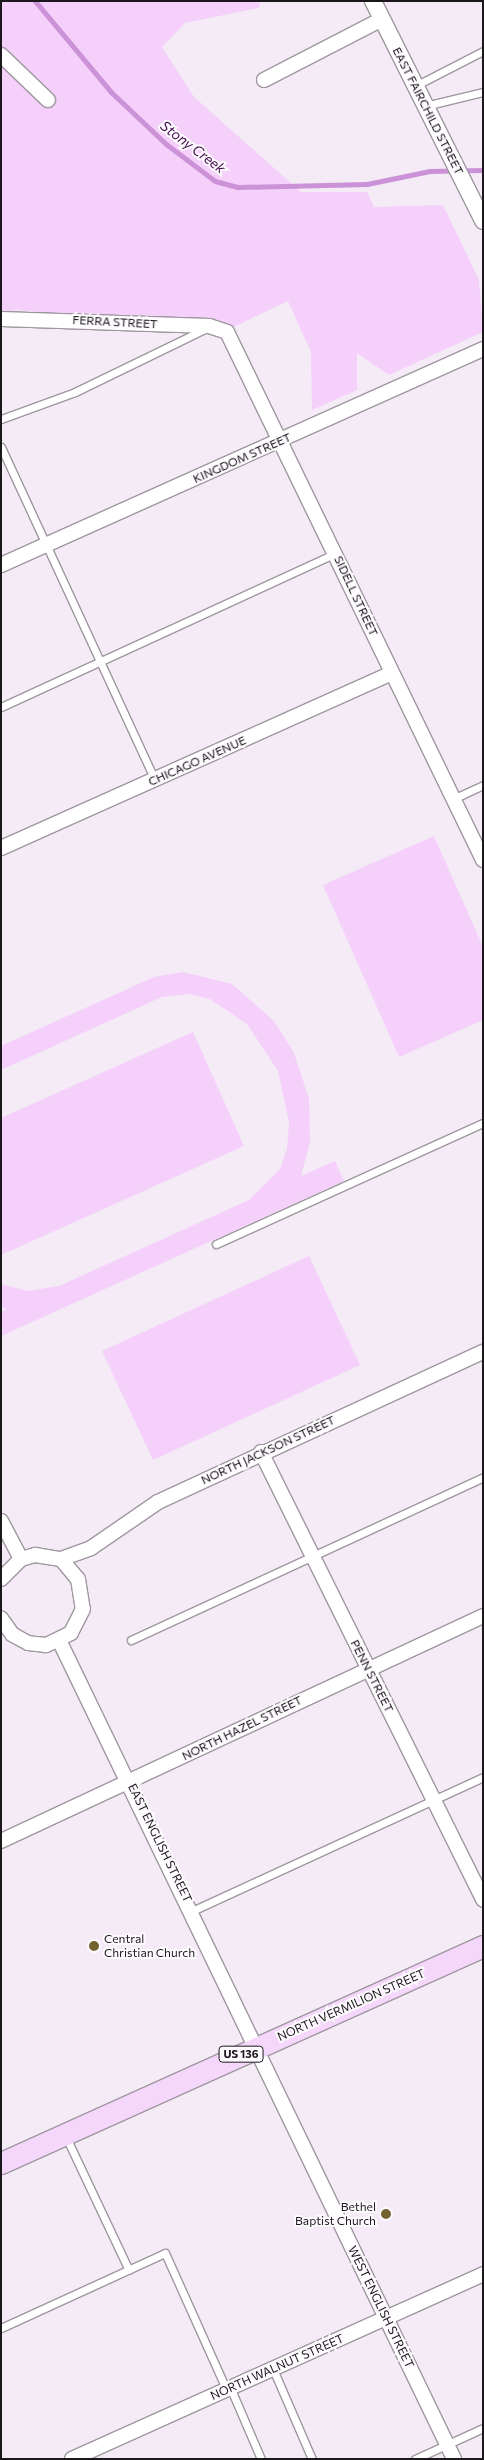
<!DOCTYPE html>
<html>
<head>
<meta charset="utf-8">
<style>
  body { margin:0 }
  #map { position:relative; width:484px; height:2460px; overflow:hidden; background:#f4ebf6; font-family:Commissioner,sans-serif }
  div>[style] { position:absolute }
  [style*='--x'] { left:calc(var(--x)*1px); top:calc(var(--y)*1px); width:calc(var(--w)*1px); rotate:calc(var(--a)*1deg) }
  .green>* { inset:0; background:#f4d0fb }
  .stream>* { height:5px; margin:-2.5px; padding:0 2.5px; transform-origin:2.5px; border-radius:2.5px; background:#cc92d8 }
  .roads { filter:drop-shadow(1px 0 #9f97a0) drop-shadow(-1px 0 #9f97a0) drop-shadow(0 1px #9f97a0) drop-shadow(0 -1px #9f97a0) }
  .service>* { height:7px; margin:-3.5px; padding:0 3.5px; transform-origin:3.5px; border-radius:3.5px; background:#fff }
  .minor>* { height:14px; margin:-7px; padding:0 7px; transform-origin:7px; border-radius:7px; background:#fff }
  .tertiary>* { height:16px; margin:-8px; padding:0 8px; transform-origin:8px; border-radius:8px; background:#fff }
  .primary>* { height:21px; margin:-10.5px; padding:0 10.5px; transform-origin:10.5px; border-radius:10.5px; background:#f6d7fc }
  .dots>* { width:14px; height:14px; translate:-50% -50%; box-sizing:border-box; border:2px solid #fefbff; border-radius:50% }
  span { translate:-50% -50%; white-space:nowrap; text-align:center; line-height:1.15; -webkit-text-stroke:4px #fefbff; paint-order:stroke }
  .shield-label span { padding:1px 4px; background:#fefbff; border:1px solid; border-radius:4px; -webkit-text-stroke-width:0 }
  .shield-label { font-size:11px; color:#1b181c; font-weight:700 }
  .street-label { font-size:12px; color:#1b181c }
  .poi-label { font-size:12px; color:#1b181c }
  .left { translate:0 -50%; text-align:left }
  .right { translate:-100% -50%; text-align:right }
  .water-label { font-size:14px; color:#420b4c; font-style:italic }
  .frame { position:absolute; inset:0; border:2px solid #1b181c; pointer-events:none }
</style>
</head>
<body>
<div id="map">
  <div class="green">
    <i style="clip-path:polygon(1px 1px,260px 1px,259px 8px,185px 23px,162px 47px,194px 97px,301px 192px,367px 192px,374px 207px,443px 205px,479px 280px,483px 332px,389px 375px,357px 353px,357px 390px,312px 410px,311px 352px,288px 301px,229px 329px,16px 310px,1px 313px)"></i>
    <i style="clip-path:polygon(434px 836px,483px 947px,483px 1020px,399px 1057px,323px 885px)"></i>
    <i style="clip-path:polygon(183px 972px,232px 984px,274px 1021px,294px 1053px,309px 1099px,310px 1142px,301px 1176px,335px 1161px,344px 1181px,1px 1336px,1px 1312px,7px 1309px,1px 1307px,1px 1284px,27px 1291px,59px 1286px,249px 1200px,280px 1169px,287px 1149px,289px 1122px,278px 1071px,247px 1024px,210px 999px,190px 994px,162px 997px,1px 1070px,1px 1046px,154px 977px)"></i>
    <i style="clip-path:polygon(193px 1032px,244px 1146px,1px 1255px,1px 1118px)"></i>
    <i style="clip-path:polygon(309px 1256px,360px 1365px,153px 1460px,102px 1351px)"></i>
  </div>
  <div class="stream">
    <i style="--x:35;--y:1;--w:119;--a:50.1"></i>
    <i style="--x:111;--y:92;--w:76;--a:43.4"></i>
    <i style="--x:166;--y:144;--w:61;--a:37.1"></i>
    <i style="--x:215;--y:181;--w:24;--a:15"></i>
    <i style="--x:238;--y:187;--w:129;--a:-1.3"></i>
    <i style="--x:367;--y:184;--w:64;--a:-11.7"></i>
    <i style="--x:430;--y:171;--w:53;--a:-1.1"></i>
  </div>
  <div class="roads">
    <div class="service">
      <i style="--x:415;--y:86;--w:76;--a:-27.2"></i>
      <i style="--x:425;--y:106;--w:60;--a:-13.6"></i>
      <i style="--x:1;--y:419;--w:79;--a:-20"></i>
      <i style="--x:75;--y:392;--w:144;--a:-25.9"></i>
      <i style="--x:1;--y:447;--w:367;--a:65.2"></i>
      <i style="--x:1;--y:707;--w:369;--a:-24.7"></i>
      <i style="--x:453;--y:799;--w:33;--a:-25"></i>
      <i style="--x:216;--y:1244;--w:293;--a:-24.4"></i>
      <i style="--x:131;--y:1640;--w:388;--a:-24.8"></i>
      <i style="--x:192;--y:1911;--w:320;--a:-24.7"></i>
      <i style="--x:66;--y:2137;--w:147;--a:64.7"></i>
      <i style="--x:1;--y:2328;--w:180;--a:-24.6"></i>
      <i style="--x:165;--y:2253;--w:149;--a:65.8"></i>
      <i style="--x:273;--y:2369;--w:98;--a:66.6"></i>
      <i style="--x:230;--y:2387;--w:78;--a:66.7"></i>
      <i style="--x:415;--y:2459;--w:75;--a:-24.5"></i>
    </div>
    <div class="minor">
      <i style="--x:1;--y:55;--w:65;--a:43.8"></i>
      <i style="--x:264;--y:80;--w:133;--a:-27.3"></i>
      <i style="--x:1;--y:319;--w:208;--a:1.9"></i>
      <i style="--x:209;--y:326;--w:19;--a:18"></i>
      <i style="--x:227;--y:332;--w:587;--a:64.13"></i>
      <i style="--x:1;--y:565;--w:528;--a:-24.14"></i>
      <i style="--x:1;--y:848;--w:428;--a:-24.1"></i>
      <i style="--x:261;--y:1452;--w:500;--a:63.6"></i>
      <i style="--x:1;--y:1521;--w:43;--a:62.2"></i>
      <i style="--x:61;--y:1559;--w:32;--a:-20"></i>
      <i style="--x:91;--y:1548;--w:81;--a:-34.5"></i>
      <i style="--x:158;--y:1502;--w:358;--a:-24.8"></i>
      <i style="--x:1;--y:1579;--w:28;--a:-45"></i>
      <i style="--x:21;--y:1559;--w:15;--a:-16"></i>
      <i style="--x:35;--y:1555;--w:26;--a:9"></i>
      <i style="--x:61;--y:1559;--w:26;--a:50"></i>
      <i style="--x:78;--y:1579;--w:30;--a:81"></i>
      <i style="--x:83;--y:1609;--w:27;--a:117"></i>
      <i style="--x:71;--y:1633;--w:28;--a:154"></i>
      <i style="--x:46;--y:1645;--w:18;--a:-174"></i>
      <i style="--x:28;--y:1643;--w:18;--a:-151"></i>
      <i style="--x:12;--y:1634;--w:19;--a:-125"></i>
      <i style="--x:59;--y:1640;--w:909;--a:64.25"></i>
      <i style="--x:1;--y:1841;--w:532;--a:-25.02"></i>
      <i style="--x:72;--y:2459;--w:451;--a:-24.2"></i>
    </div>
    <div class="tertiary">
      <i style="--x:373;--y:1;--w:246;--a:63.4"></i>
    </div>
    <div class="primary">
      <i style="--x:1;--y:2163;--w:529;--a:-24.24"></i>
    </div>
  </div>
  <div class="dots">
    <i style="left:94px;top:1946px;background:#726331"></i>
    <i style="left:386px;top:2214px;background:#726331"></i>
  </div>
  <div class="shield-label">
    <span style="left:241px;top:2054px">US 136</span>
  </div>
  <div class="street-label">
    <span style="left:428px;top:111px;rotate:63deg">EAST FAIRCHILD STREET</span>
    <span style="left:115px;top:322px;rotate:3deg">FERRA STREET</span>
    <span style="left:242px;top:458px;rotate:-24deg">KINGDOM STREET</span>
    <span style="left:356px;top:596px;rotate:65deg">SIDELL STREET</span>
    <span style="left:197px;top:761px;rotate:-24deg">CHICAGO AVENUE</span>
    <span style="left:268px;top:1450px;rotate:-25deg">NORTH JACKSON STREET</span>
    <span style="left:372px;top:1676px;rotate:63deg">PENN STREET</span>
    <span style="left:242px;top:1728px;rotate:-26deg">NORTH HAZEL STREET</span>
    <span style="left:160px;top:1843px;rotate:64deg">EAST ENGLISH STREET</span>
    <span style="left:351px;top:2005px;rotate:-24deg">NORTH VERMILION STREET</span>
    <span style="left:381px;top:2307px;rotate:64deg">WEST ENGLISH STREET</span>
    <span style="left:277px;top:2367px;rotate:-24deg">NORTH WALNUT STREET</span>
  </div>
  <div class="poi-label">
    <span class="left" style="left:104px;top:1946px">Central<br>Christian Church</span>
    <span class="right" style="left:376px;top:2214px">Bethel<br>Baptist Church</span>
  </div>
  <div class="water-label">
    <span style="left:193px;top:147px;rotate:37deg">Stony Creek</span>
  </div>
  <div class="frame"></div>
</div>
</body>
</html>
